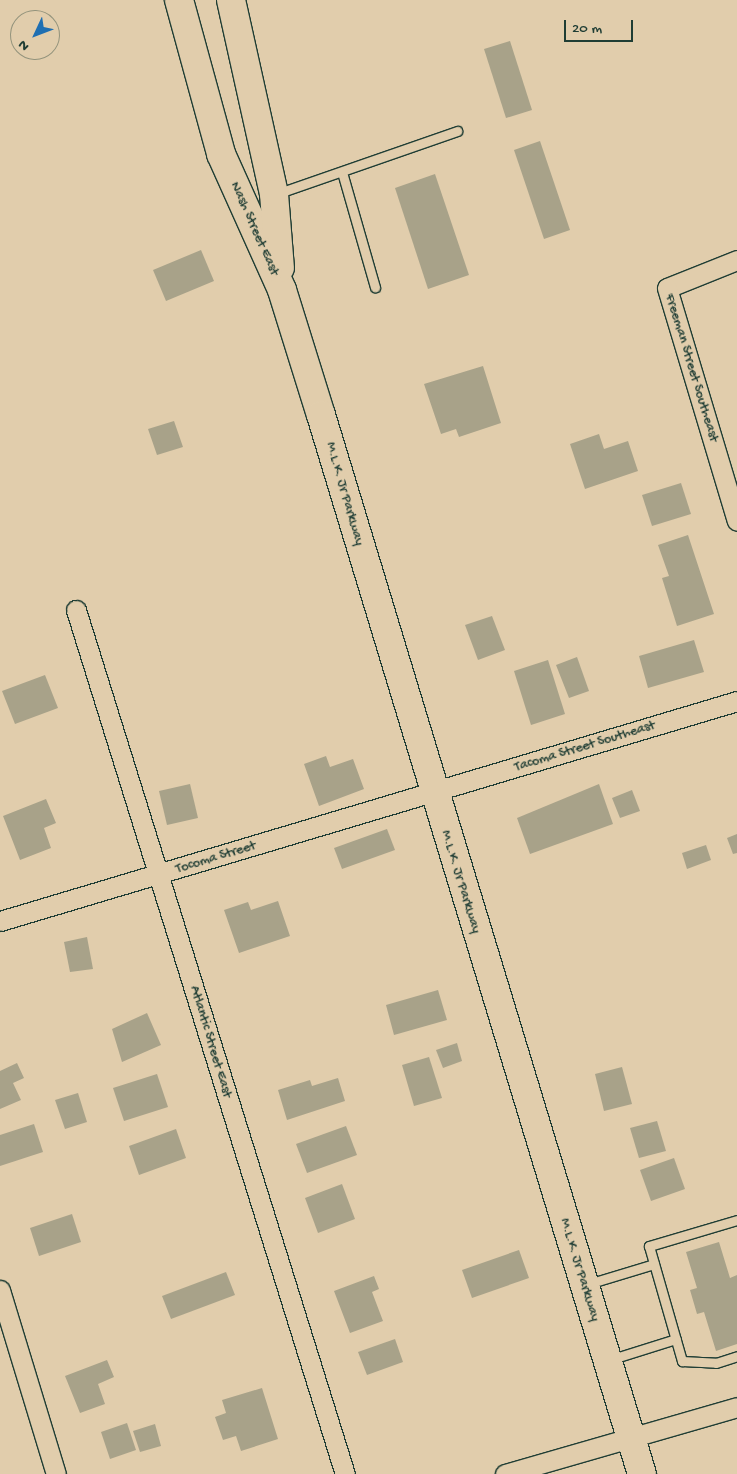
<!DOCTYPE html>
<html>
<head>
<meta charset="utf-8">
<style>
  body { margin:0 }
  #map { position:relative; width:737px; height:1474px; overflow:hidden; background:#e1cdac; font-family:"Gochi Hand",sans-serif }
  div>[style] { position:absolute }
  [style*='--x'] { left:calc(var(--x)*1px); top:calc(var(--y)*1px); width:calc(var(--w)*1px); rotate:calc(var(--a)*1deg) }
  .building>* { inset:0; background:#a8a289 }
  .roads { filter:drop-shadow(1px 0 #1f3d34) drop-shadow(-1px 0 #1f3d34) drop-shadow(0 1px #1f3d34) drop-shadow(0 -1px #1f3d34) }
  .lane>* { height:9px; margin:-4.5px; padding:0 4.5px; transform-origin:4.5px; border-radius:4.5px; background:#e1cdac }
  .street>* { height:19px; margin:-9.5px; padding:0 9.5px; transform-origin:9.5px; border-radius:9.5px; background:#e1cdac }
  .primary>* { height:28px; margin:-14px; padding:0 14px; transform-origin:14px; border-radius:14px; background:#e1cdac }
  span { translate:-50% -50%; white-space:nowrap; text-align:center; line-height:1.15; -webkit-text-stroke:4.5px #e1cdac; paint-order:stroke }
  .street-label { font-size:14px; color:#1f3d34 }
  .north { position:absolute; left:10px; top:10px; width:50px; height:50px; box-sizing:border-box; background:#e1cdac; border:1px solid #93937c; border-radius:50%; rotate:227deg; font-size:14px; font-weight:700; line-height:20px; text-align:center; color:#1f3d34 }
  .north::after { content:''; display:block; margin:auto; width:18px; height:22px; background:#1f6fb2; clip-path:polygon(50% 0,100% 100%,50% 72%,0 100%) }
  .scale { position:absolute; left:564px; top:20px; width:69px; height:22px; box-sizing:border-box; border:2px solid #1f3d34; border-top:0; padding-left:6px; font-size:15px; line-height:18px; white-space:nowrap; color:#1f3d34; -webkit-text-stroke:4px #e1cdac; paint-order:stroke }
</style>
</head>
<body>
<div id="map">
  <div class="building">
    <i style="clip-path:polygon(510px 41px,532px 110px,506px 118px,484px 49px)"></i>
    <i style="clip-path:polygon(540px 141px,570px 230px,544px 239px,514px 150px)"></i>
    <i style="clip-path:polygon(435px 174px,469px 275px,428px 289px,395px 188px)"></i>
    <i style="clip-path:polygon(201px 250px,214px 281px,166px 301px,153px 270px)"></i>
    <i style="clip-path:polygon(483px 366px,501px 423px,459px 437px,456px 429px,441px 434px,424px 384px)"></i>
    <i style="clip-path:polygon(174px 421px,183px 447px,157px 455px,148px 429px)"></i>
    <i style="clip-path:polygon(599px 434px,604px 449px,628px 441px,638px 471px,585px 489px,570px 444px)"></i>
    <i style="clip-path:polygon(681px 483px,691px 514px,652px 526px,642px 495px)"></i>
    <i style="clip-path:polygon(688px 535px,714px 614px,677px 626px,662px 578px,669px 576px,658px 545px)"></i>
    <i style="clip-path:polygon(492px 616px,505px 650px,478px 660px,465px 625px)"></i>
    <i style="clip-path:polygon(694px 640px,704px 672px,648px 688px,639px 656px)"></i>
    <i style="clip-path:polygon(577px 657px,589px 691px,569px 698px,556px 665px)"></i>
    <i style="clip-path:polygon(548px 660px,565px 714px,531px 725px,514px 671px)"></i>
    <i style="clip-path:polygon(45px 675px,58px 708px,15px 724px,2px 691px)"></i>
    <i style="clip-path:polygon(326px 756px,330px 767px,353px 759px,364px 789px,319px 806px,304px 764px)"></i>
    <i style="clip-path:polygon(190px 784px,198px 818px,167px 825px,159px 791px)"></i>
    <i style="clip-path:polygon(599px 784px,613px 824px,530px 854px,517px 818px)"></i>
    <i style="clip-path:polygon(632px 790px,640px 811px,620px 818px,612px 798px)"></i>
    <i style="clip-path:polygon(46px 799px,56px 823px,44px 828px,51px 848px,20px 860px,3px 816px)"></i>
    <i style="clip-path:polygon(387px 829px,395px 850px,342px 869px,334px 848px)"></i>
    <i style="clip-path:polygon(737px 834px,737px 853px,733px 854px,727px 838px)"></i>
    <i style="clip-path:polygon(706px 845px,711px 860px,687px 869px,682px 853px)"></i>
    <i style="clip-path:polygon(278px 901px,290px 936px,239px 953px,224px 910px,248px 902px,251px 910px)"></i>
    <i style="clip-path:polygon(87px 937px,93px 969px,70px 972px,64px 942px)"></i>
    <i style="clip-path:polygon(438px 990px,447px 1020px,394px 1035px,386px 1005px)"></i>
    <i style="clip-path:polygon(147px 1013px,161px 1045px,122px 1062px,112px 1029px)"></i>
    <i style="clip-path:polygon(457px 1043px,462px 1061px,443px 1068px,436px 1050px)"></i>
    <i style="clip-path:polygon(429px 1057px,442px 1098px,414px 1106px,402px 1065px)"></i>
    <i style="clip-path:polygon(17px 1063px,24px 1078px,13px 1083px,21px 1100px,0 1109px,0 1071px)"></i>
    <i style="clip-path:polygon(622px 1067px,632px 1104px,604px 1111px,595px 1074px)"></i>
    <i style="clip-path:polygon(157px 1074px,168px 1107px,124px 1121px,113px 1088px)"></i>
    <i style="clip-path:polygon(338px 1078px,345px 1101px,287px 1120px,278px 1090px,310px 1080px,312px 1086px)"></i>
    <i style="clip-path:polygon(78px 1093px,87px 1122px,65px 1129px,55px 1100px)"></i>
    <i style="clip-path:polygon(657px 1121px,666px 1151px,639px 1158px,630px 1128px)"></i>
    <i style="clip-path:polygon(34px 1124px,43px 1152px,0 1166px,0 1135px)"></i>
    <i style="clip-path:polygon(346px 1126px,357px 1155px,307px 1173px,296px 1144px)"></i>
    <i style="clip-path:polygon(176px 1129px,186px 1158px,139px 1175px,129px 1146px)"></i>
    <i style="clip-path:polygon(674px 1158px,685px 1189px,651px 1201px,640px 1170px)"></i>
    <i style="clip-path:polygon(342px 1184px,355px 1219px,318px 1233px,305px 1198px)"></i>
    <i style="clip-path:polygon(72px 1214px,81px 1242px,39px 1256px,30px 1228px)"></i>
    <i style="clip-path:polygon(719px 1242px,730px 1278px,737px 1275px,737px 1344px,716px 1351px,704px 1312px,697px 1314px,690px 1290px,697px 1288px,686px 1252px)"></i>
    <i style="clip-path:polygon(519px 1250px,529px 1278px,472px 1298px,462px 1270px)"></i>
    <i style="clip-path:polygon(226px 1272px,235px 1295px,171px 1319px,162px 1296px)"></i>
    <i style="clip-path:polygon(374px 1276px,379px 1289px,372px 1292px,383px 1321px,350px 1333px,334px 1291px)"></i>
    <i style="clip-path:polygon(395px 1339px,403px 1362px,367px 1375px,358px 1352px)"></i>
    <i style="clip-path:polygon(107px 1360px,114px 1377px,98px 1384px,105px 1404px,80px 1413px,65px 1376px)"></i>
    <i style="clip-path:polygon(262px 1388px,278px 1439px,241px 1451px,236px 1436px,223px 1440px,215px 1417px,226px 1413px,222px 1400px)"></i>
    <i style="clip-path:polygon(127px 1423px,136px 1450px,110px 1459px,101px 1432px)"></i>
    <i style="clip-path:polygon(155px 1424px,161px 1446px,140px 1452px,133px 1431px)"></i>
  </div>
  <div class="roads">
    <div class="lane">
      <i style="--x:342;--y:172;--w:120;--a:74"></i>
      <i style="--x:276;--y:194;--w:192;--a:-19.2"></i>
      <i style="--x:737;--y:1220;--w:92;--a:163.5"></i>
      <i style="--x:649;--y:1246;--w:120;--a:74"></i>
      <i style="--x:682;--y:1361;--w:34;--a:3"></i>
      <i style="--x:716;--y:1363;--w:22;--a:-18"></i>
      <i style="--x:588;--y:1284;--w:69;--a:-16.9"></i>
      <i style="--x:609;--y:1360;--w:70;--a:-17.4"></i>
    </div>
    <div class="street">
      <i style="--x:737;--y:260;--w:75;--a:158.2"></i>
      <i style="--x:667;--y:288;--w:243;--a:73.3"></i>
      <i style="--x:76;--y:610;--w:905;--a:72.71"></i>
      <i style="--x:0;--y:921;--w:769;--a:-16.62"></i>
      <i style="--x:0;--y:1290;--w:192;--a:73.1"></i>
      <i style="--x:505;--y:1474;--w:241;--a:-16.1"></i>
    </div>
    <div class="primary">
      <i style="--x:179;--y:0;--w:160;--a:74.7"></i>
      <i style="--x:221;--y:154;--w:149;--a:65.8"></i>
      <i style="--x:282;--y:290;--w:131;--a:72.7"></i>
      <i style="--x:321;--y:415;--w:1107;--a:73.14"></i>
      <i style="--x:231;--y:0;--w:199;--a:77.5"></i>
      <i style="--x:274;--y:194;--w:74;--a:85.4"></i>
    </div>
  </div>
  <div class="street-label">
    <span style="left:254px;top:229px;rotate:66deg">Nash Street East</span>
    <span style="left:691px;top:368px;rotate:73deg">Freeman Street Southeast</span>
    <span style="left:344px;top:494px;rotate:74deg">M.L.K. Jr Parkway</span>
    <span style="left:585px;top:747px;rotate:-17deg">Tacoma Street Southeast</span>
    <span style="left:216px;top:858px;rotate:-17deg">Tocoma Street</span>
    <span style="left:460px;top:882px;rotate:73deg">M.L.K. Jr Parkway</span>
    <span style="left:210px;top:1042px;rotate:73deg">Atlantic Street East</span>
    <span style="left:579px;top:1270px;rotate:73deg">M.L.K. Jr Parkway</span>
  </div>
  <div class="north">N</div>
  <div class="scale">20 m</div>
</div>
</body>
</html>
